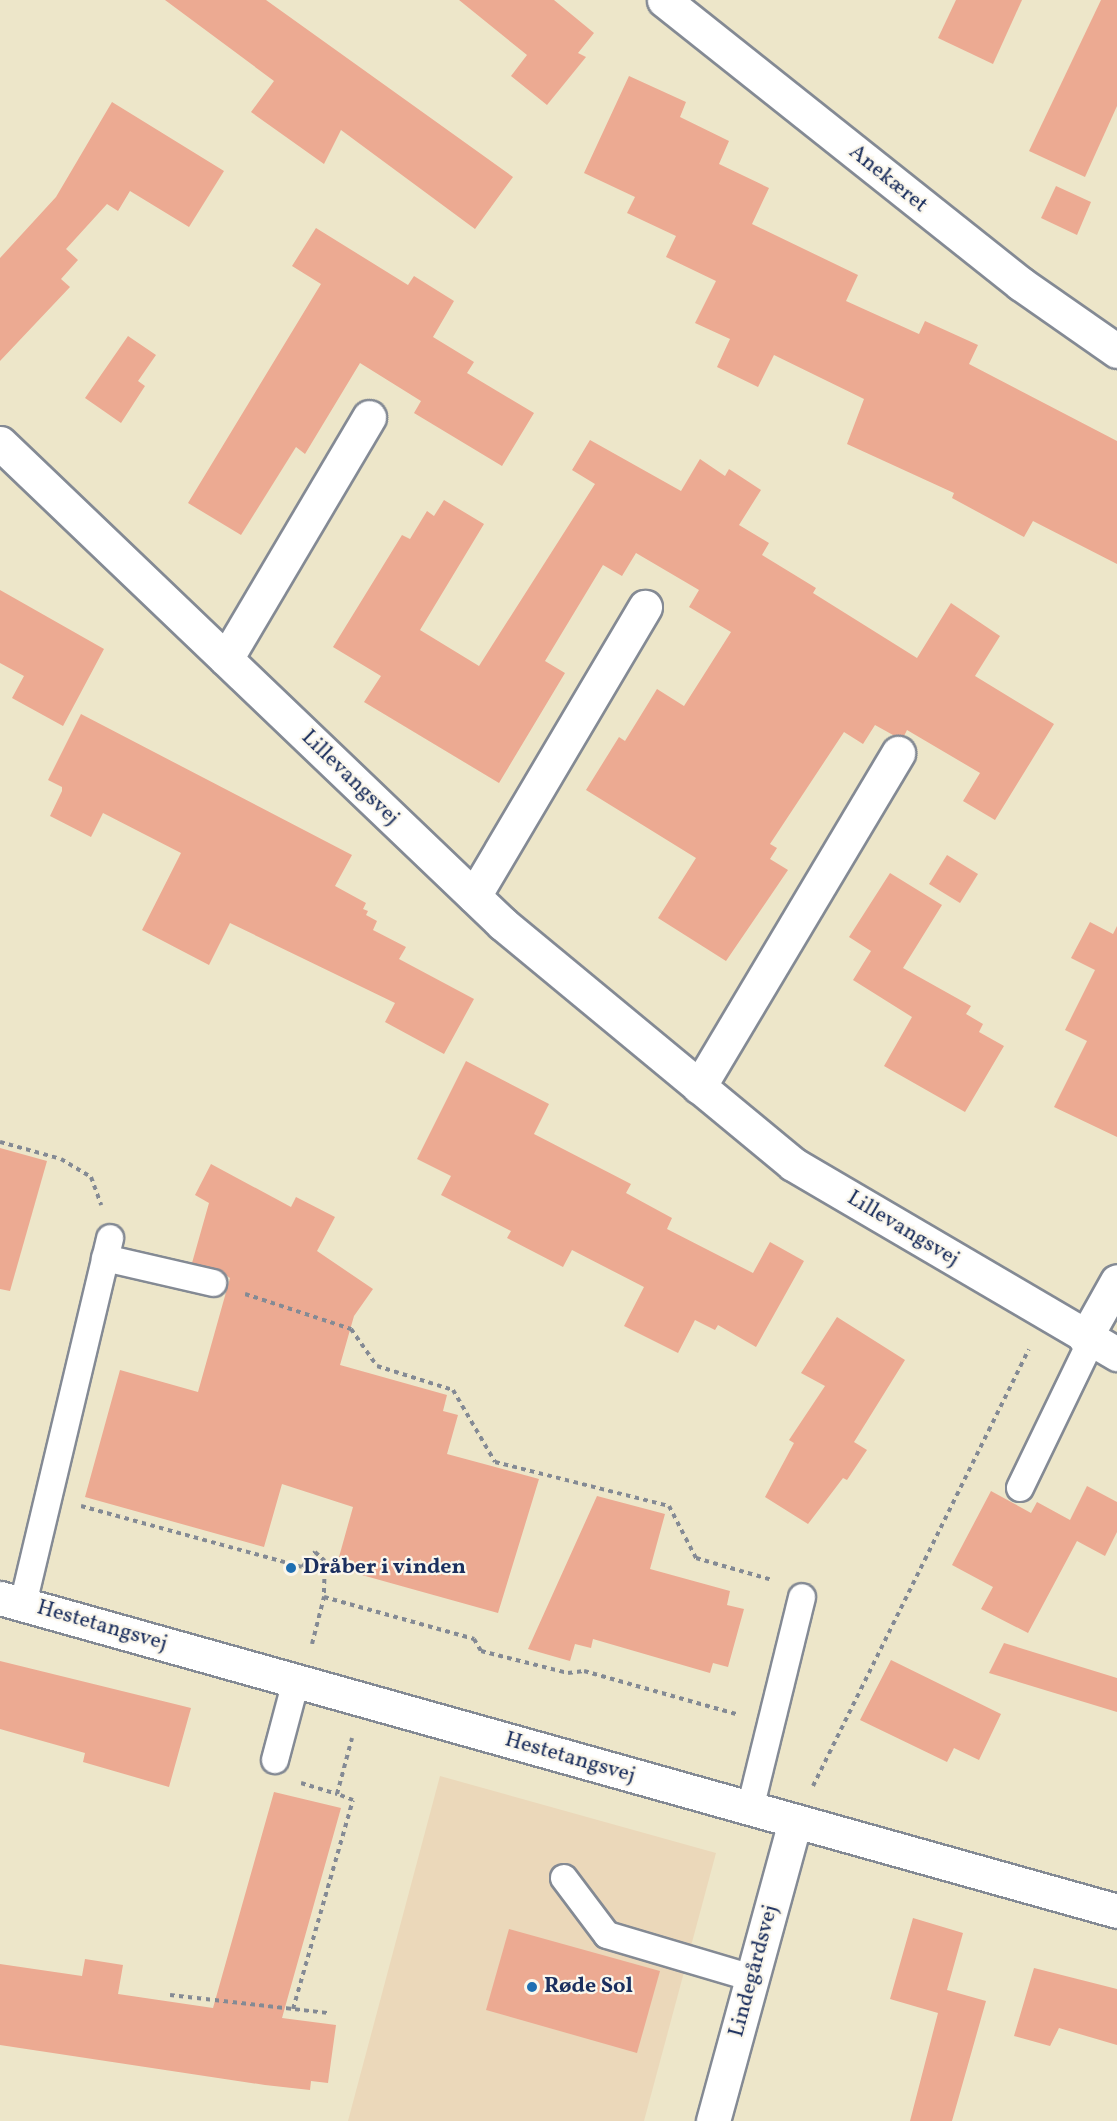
<!DOCTYPE html>
<html>
<head>
<meta charset="utf-8">
<style>
  body { margin:0 }
  #map { position:relative; width:1117px; height:2121px; overflow:hidden; background:#ede6c9; font-family:Vollkorn,serif }
  div>[style] { position:absolute }
  [style*='--x'] { left:calc(var(--x)*1px); top:calc(var(--y)*1px); width:calc(var(--w)*1px); rotate:calc(var(--a)*1deg) }
  .built>* { inset:0; background:#ebd8ba }
  .building>* { inset:0; background:#ecaa92 }
  .path>* { height:4px; margin-top:-2px; transform-origin:0; background:repeating-linear-gradient(90deg,#848a94 0 4.5px,transparent 0 9px) }
  .roads { filter:drop-shadow(2px 0 #848a94) drop-shadow(-2px 0 #848a94) drop-shadow(0 2px #848a94) drop-shadow(0 -2px #848a94) }
  .service>* { height:26px; margin:-13px; padding:0 13px; transform-origin:13px; border-radius:13px; background:#fff }
  .minor>* { height:33px; margin:-16.5px; padding:0 16.5px; transform-origin:16.5px; border-radius:16.5px; background:#fff }
  .tertiary>* { height:33px; margin:-16.5px; padding:0 16.5px; transform-origin:16.5px; border-radius:16.5px; background:#fff }
  .dots>* { width:16px; height:16px; translate:-50% -50%; box-sizing:border-box; border:3px solid #fbf7ec; border-radius:50% }
  span { translate:-50% -50%; white-space:nowrap; text-align:center; line-height:1.15; -webkit-text-stroke:4.5px #fbf7ec; paint-order:stroke }
  .street-label { font-size:22px; color:#1b2f5e }
  .poi-label { font-size:22px; color:#1b2f5e; font-weight:700 }
  .left { translate:0 -50%; text-align:left }
</style>
</head>
<body>
<div id="map">
  <div class="built">
    <i style="clip-path:polygon(440px 1776px,716px 1853px,644px 2121px,348px 2121px)"></i>
  </div>
  <div class="building">
    <i style="clip-path:polygon(165px 0,266px 0,513px 177px,475px 229px,341px 130px,324px 164px,251px 112px,274px 81px)"></i>
    <i style="clip-path:polygon(459px 0,554px 0,594px 33px,578px 53px,586px 57px,547px 105px,511px 76px,527px 55px)"></i>
    <i style="clip-path:polygon(956px 0,1022px 0,993px 64px,938px 38px)"></i>
    <i style="clip-path:polygon(1101px 0,1117px 0,1117px 106px,1085px 177px,1029px 151px)"></i>
    <i style="clip-path:polygon(629px 76px,686px 102px,680px 117px,729px 141px,719px 164px,769px 188px,752px 224px,858px 275px,846px 301px,919px 334px,925px 321px,978px 345px,969px 364px,1117px 441px,1117px 564px,1033px 521px,1024px 537px,952px 498px,954px 493px,847px 444px,864px 399px,774px 355px,758px 387px,717px 367px,730px 339px,695px 323px,716px 281px,666px 257px,676px 236px,627px 213px,635px 197px,584px 173px)"></i>
    <i style="clip-path:polygon(112px 102px,224px 171px,189px 227px,130px 191px,118px 211px,107px 204px,66px 249px,78px 260px,61px 279px,70px 287px,0 361px,0 258px,56px 197px)"></i>
    <i style="clip-path:polygon(1056px 186px,1091px 202px,1077px 235px,1041px 218px)"></i>
    <i style="clip-path:polygon(316px 228px,408px 285px,414px 276px,454px 301px,433px 337px,474px 362px,467px 373px,534px 413px,502px 466px,414px 413px,421px 401px,360px 363px,305px 454px,296px 447px,241px 535px,188px 503px,321px 284px,292px 266px)"></i>
    <i style="clip-path:polygon(128px 336px,156px 355px,138px 381px,145px 386px,121px 423px,85px 398px)"></i>
    <i style="clip-path:polygon(590px 440px,681px 491px,700px 459px,725px 476px,729px 469px,761px 490px,739px 525px,769px 543px,762px 555px,816px 588px,813px 593px,917px 658px,951px 603px,1000px 636px,975px 676px,1054px 724px,995px 820px,963px 801px,980px 773px,907px 730px,904px 736px,893px 735px,875px 725px,863px 744px,844px 732px,770px 844px,777px 848px,770px 859px,788px 870px,726px 961px,658px 918px,696px 858px,586px 790px,619px 737px,625px 741px,657px 689px,684px 706px,731px 632px,689px 607px,699px 590px,636px 553px,622px 576px,603px 565px,545px 661px,565px 673px,499px 783px,364px 702px,381px 676px,333px 647px,402px 535px,410px 539px,427px 511px,434px 516px,444px 500px,484px 524px,420px 630px,479px 666px,595px 484px,572px 470px)"></i>
    <i style="clip-path:polygon(0 590px,104px 649px,63px 726px,12px 698px,24px 676px,0 663px)"></i>
    <i style="clip-path:polygon(81px 714px,352px 855px,335px 886px,366px 903px,363px 909px,368px 911px,366px 915px,377px 921px,373px 930px,406px 947px,399px 959px,474px 999px,444px 1054px,385px 1022px,395px 1003px,230px 923px,209px 965px,142px 930px,181px 853px,103px 813px,91px 837px,50px 816px,62px 791px,62px 787px,48px 780px)"></i>
    <i style="clip-path:polygon(947px 855px,978px 874px,960px 903px,929px 884px)"></i>
    <i style="clip-path:polygon(890px 873px,942px 905px,903px 968px,971px 1006px,966px 1014px,983px 1024px,979px 1032px,1004px 1046px,965px 1112px,884px 1066px,912px 1017px,853px 980px,871px 951px,849px 937px)"></i>
    <i style="clip-path:polygon(1090px 922px,1113px 934px,1117px 926px,1117px 1137px,1054px 1107px,1087px 1041px,1065px 1030px,1095px 970px,1071px 958px)"></i>
    <i style="clip-path:polygon(466px 1061px,549px 1104px,534px 1134px,631px 1184px,626px 1193px,672px 1218px,667px 1229px,753px 1273px,770px 1242px,804px 1261px,756px 1347px,718px 1325px,715px 1330px,695px 1320px,678px 1353px,624px 1326px,644px 1287px,572px 1250px,563px 1267px,507px 1238px,511px 1231px,441px 1195px,451px 1176px,417px 1159px)"></i>
    <i style="clip-path:polygon(0 1148px,47px 1161px,10px 1291px,0 1289px)"></i>
    <i style="clip-path:polygon(211px 1164px,291px 1207px,296px 1197px,335px 1217px,317px 1251px,373px 1289px,354px 1316px,340px 1365px,447px 1395px,443px 1411px,458px 1415px,447px 1454px,539px 1479px,498px 1613px,351px 1572px,354px 1561px,339px 1557px,353px 1507px,282px 1484px,264px 1547px,85px 1497px,120px 1370px,198px 1392px,230px 1278px,217px 1269px,192px 1263px,209px 1203px,195px 1195px)"></i>
    <i style="clip-path:polygon(837px 1317px,905px 1360px,854px 1442px,867px 1450px,847px 1480px,843px 1478px,808px 1524px,765px 1497px,794px 1443px,789px 1440px,825px 1386px,801px 1373px)"></i>
    <i style="clip-path:polygon(1087px 1486px,1117px 1502px,1117px 1532px,1105px 1556px,1077px 1541px,1028px 1633px,981px 1609px,993px 1587px,952px 1565px,991px 1491px,1031px 1513px,1037px 1502px,1070px 1520px)"></i>
    <i style="clip-path:polygon(597px 1496px,665px 1514px,650px 1569px,730px 1591px,727px 1605px,744px 1609px,728px 1667px,713px 1663px,710px 1673px,593px 1639px,591px 1648px,575px 1644px,570px 1661px,528px 1649px)"></i>
    <i style="clip-path:polygon(1004px 1643px,1117px 1678px,1117px 1712px,989px 1673px)"></i>
    <i style="clip-path:polygon(891px 1660px,1001px 1714px,979px 1760px,954px 1748px,947px 1762px,860px 1720px)"></i>
    <i style="clip-path:polygon(0 1661px,191px 1708px,169px 1787px,83px 1762px,85px 1753px,0 1729px)"></i>
    <i style="clip-path:polygon(274px 1792px,341px 1808px,282px 2018px,336px 2025px,328px 2083px,311px 2081px,310px 2090px,265px 2085px,0 2045px,0 1964px,82px 1976px,85px 1959px,123px 1965px,118px 1994px,213px 2008px)"></i>
    <i style="clip-path:polygon(913px 1918px,963px 1933px,947px 1990px,986px 2001px,952px 2121px,910px 2121px,938px 2013px,890px 1999px)"></i>
    <i style="clip-path:polygon(509px 1929px,660px 1971px,637px 2053px,486px 2010px)"></i>
    <i style="clip-path:polygon(1034px 1968px,1117px 1989px,1117px 2045px,1059px 2028px,1050px 2046px,1014px 2036px)"></i>
  </div>
  <div class="path">
    <i style="--x:0;--y:1142;--w:63;--a:15.6"></i>
    <i style="--x:61;--y:1159;--w:35;--a:31"></i>
    <i style="--x:91;--y:1177;--w:30;--a:70"></i>
    <i style="--x:245;--y:1294;--w:112;--a:18.3"></i>
    <i style="--x:351;--y:1329;--w:45;--a:54.9"></i>
    <i style="--x:377;--y:1366;--w:80;--a:17.5"></i>
    <i style="--x:453;--y:1390;--w:83;--a:59.7"></i>
    <i style="--x:495;--y:1462;--w:179;--a:14.2"></i>
    <i style="--x:669;--y:1506;--w:59;--a:62.6"></i>
    <i style="--x:696;--y:1558;--w:79;--a:16.1"></i>
    <i style="--x:81;--y:1506;--w:229;--a:15.4"></i>
    <i style="--x:302;--y:1567;--w:20;--a:-49"></i>
    <i style="--x:315;--y:1552;--w:13;--a:42"></i>
    <i style="--x:325;--y:1561;--w:36;--a:92"></i>
    <i style="--x:324;--y:1597;--w:156;--a:15.6"></i>
    <i style="--x:474;--y:1639;--w:14;--a:60"></i>
    <i style="--x:481;--y:1651;--w:90;--a:14.2"></i>
    <i style="--x:568;--y:1673;--w:16;--a:-7"></i>
    <i style="--x:584;--y:1671;--w:158;--a:15.8"></i>
    <i style="--x:312;--y:1644;--w:49;--a:-75.7"></i>
    <i style="--x:301;--y:1783;--w:38;--a:17"></i>
    <i style="--x:813;--y:1786;--w:487;--a:-63.7"></i>
    <i style="--x:170;--y:1995;--w:160;--a:6.5"></i>
    <i style="--x:293;--y:2009;--w:217;--a:-74"></i>
    <i style="--x:353;--y:1800;--w:17;--a:-159"></i>
    <i style="--x:337;--y:1794;--w:58;--a:-75"></i>
  </div>
  <div class="roads">
    <div class="service">
      <i style="--x:105;--y:1258;--w:111;--a:13"></i>
      <i style="--x:1020;--y:1488;--w:163;--a:-64.2"></i>
      <i style="--x:23;--y:1604;--w:376;--a:-76.6"></i>
      <i style="--x:275;--y:1760;--w:82;--a:-75.1"></i>
      <i style="--x:750;--y:1809;--w:218;--a:-76.2"></i>
      <i style="--x:564;--y:1878;--w:71;--a:53"></i>
      <i style="--x:607;--y:1935;--w:151;--a:16.5"></i>
    </div>
    <div class="minor">
      <i style="--x:664;--y:0;--w:456;--a:38.5"></i>
      <i style="--x:1021;--y:284;--w:117;--a:34.9"></i>
      <i style="--x:226;--y:659;--w:281;--a:-59.4"></i>
      <i style="--x:474;--y:896;--w:336;--a:-59.4"></i>
      <i style="--x:699;--y:1087;--w:389;--a:-59.2"></i>
      <i style="--x:1085;--y:1338;--w:65;--a:-60.7"></i>
      <i style="--x:0;--y:1598;--w:1160;--a:15.65"></i>
      <i style="--x:713;--y:2121;--w:311;--a:-74.7"></i>
    </div>
    <div class="tertiary">
      <i style="--x:0;--y:443;--w:696;--a:43.72"></i>
      <i style="--x:503;--y:924;--w:376;--a:39.6"></i>
      <i style="--x:793;--y:1164;--w:376;--a:30.4"></i>
    </div>
  </div>
  <div class="dots">
    <i style="left:291px;top:1568px;background:#1f6fb2"></i>
    <i style="left:532px;top:1987px;background:#1f6fb2"></i>
  </div>
  <div class="street-label">
    <span style="left:888px;top:179px;rotate:39deg">Anekæret</span>
    <span style="left:350px;top:778px;rotate:44deg">Lillevangsvej</span>
    <span style="left:903px;top:1229px;rotate:31deg">Lillevangsvej</span>
    <span style="left:102px;top:1626px;rotate:16deg">Hestetangsvej</span>
    <span style="left:570px;top:1758px;rotate:16deg">Hestetangsvej</span>
    <span style="left:754px;top:1971px;rotate:-75deg">Lindegårdsvej</span>
  </div>
  <div class="poi-label">
    <span class="left" style="left:303px;top:1568px">Dråber i vinden</span>
    <span class="left" style="left:544px;top:1987px">Røde Sol</span>
  </div>
</div>
</body>
</html>
